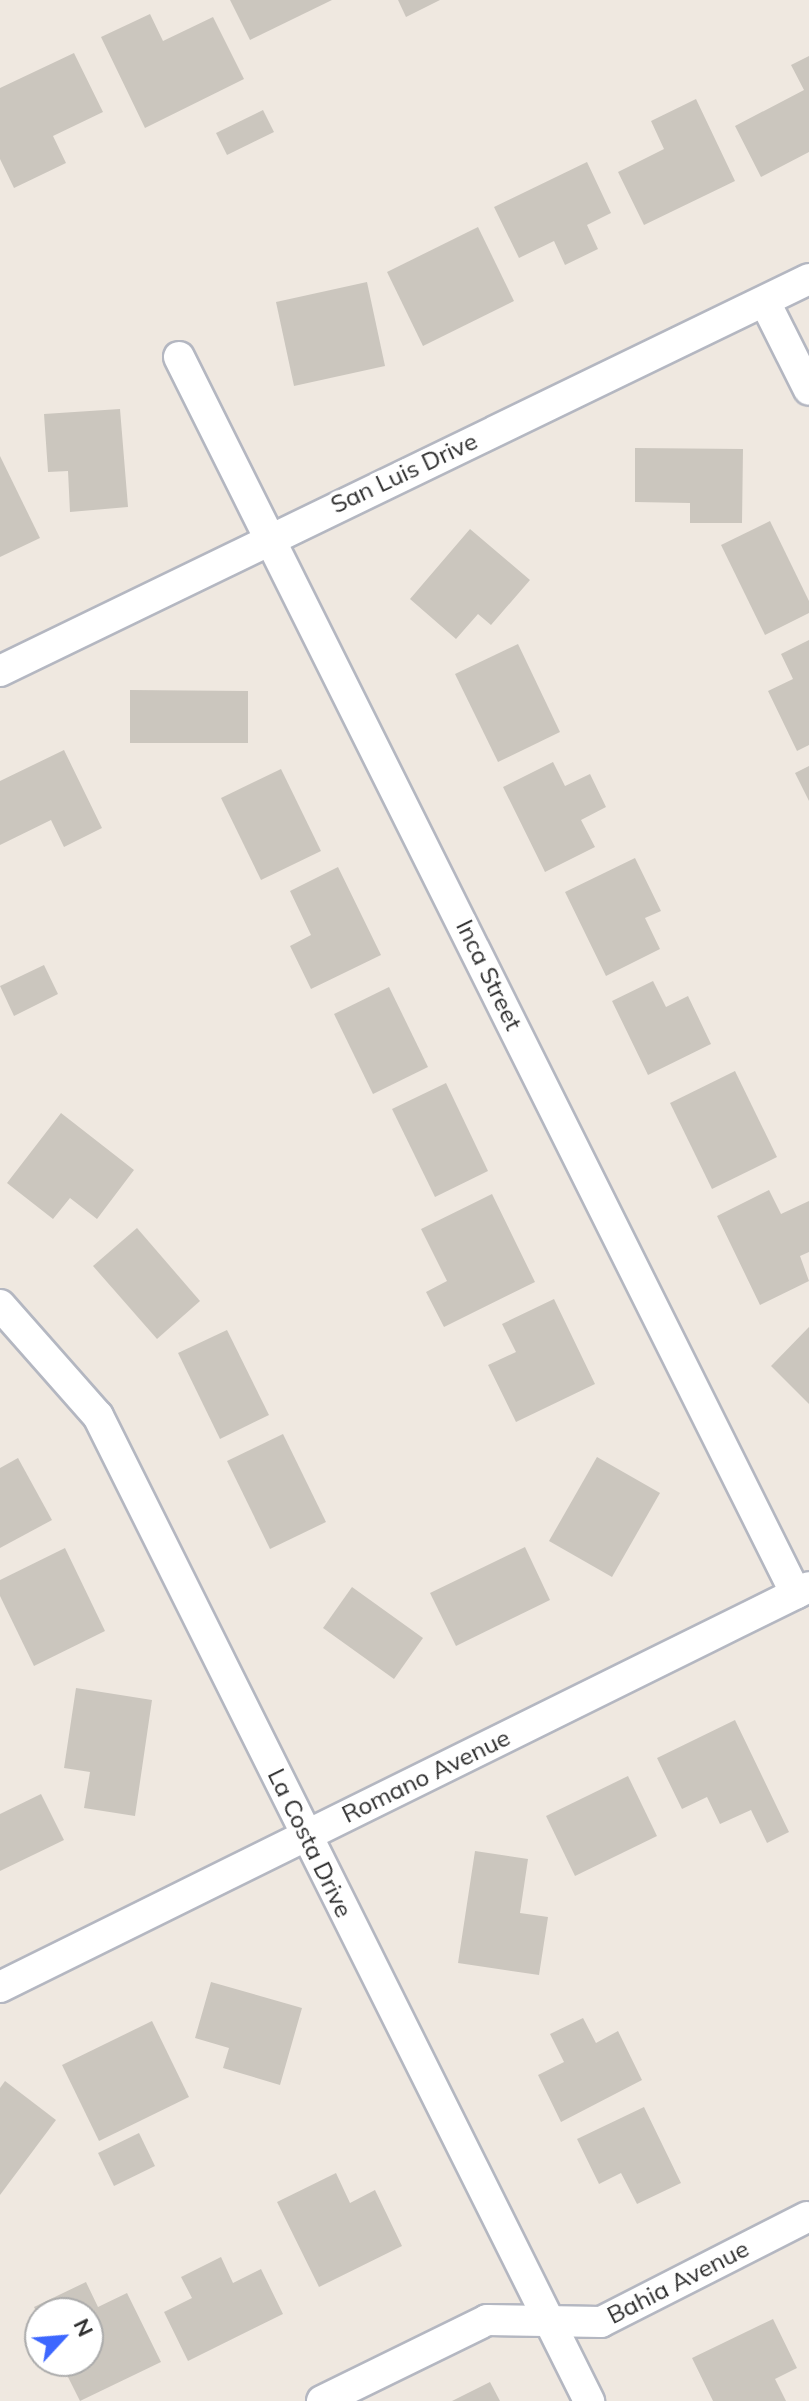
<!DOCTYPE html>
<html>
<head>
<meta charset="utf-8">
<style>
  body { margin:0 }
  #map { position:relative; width:809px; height:2401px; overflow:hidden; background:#efe8e0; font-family:Mulish,sans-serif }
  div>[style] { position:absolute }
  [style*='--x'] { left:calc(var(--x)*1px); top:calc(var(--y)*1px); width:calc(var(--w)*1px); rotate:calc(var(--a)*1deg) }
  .building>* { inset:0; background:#cbc6be }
  .roads { filter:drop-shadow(2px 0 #b4b7c1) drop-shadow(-2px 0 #b4b7c1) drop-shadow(0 2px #b4b7c1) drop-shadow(0 -2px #b4b7c1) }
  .minor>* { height:30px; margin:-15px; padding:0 15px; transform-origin:15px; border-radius:15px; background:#fff }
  span { translate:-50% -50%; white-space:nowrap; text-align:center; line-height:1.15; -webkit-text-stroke:8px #fff; paint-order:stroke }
  .street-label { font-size:24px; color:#2e2e2e }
  .north { position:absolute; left:24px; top:2297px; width:80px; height:80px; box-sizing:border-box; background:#fff; border:2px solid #ababab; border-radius:50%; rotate:64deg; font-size:22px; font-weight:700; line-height:32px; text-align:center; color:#2e2e2e }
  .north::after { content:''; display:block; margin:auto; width:28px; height:36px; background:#3d67ff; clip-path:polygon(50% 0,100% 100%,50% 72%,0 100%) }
</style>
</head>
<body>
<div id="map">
  <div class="building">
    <i style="clip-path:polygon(230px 0,332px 0,250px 40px)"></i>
    <i style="clip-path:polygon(398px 0,440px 0,406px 17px)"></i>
    <i style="clip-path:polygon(150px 14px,163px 41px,213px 17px,244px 79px,145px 128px,101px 37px)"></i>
    <i style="clip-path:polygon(74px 53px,103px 112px,53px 136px,66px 163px,14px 188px,0 159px,0 88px)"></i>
    <i style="clip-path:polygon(809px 56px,809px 152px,761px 177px,735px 126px,804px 90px,791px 65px)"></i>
    <i style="clip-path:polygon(696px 99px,735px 181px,644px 225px,618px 172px,664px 149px,651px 121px)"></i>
    <i style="clip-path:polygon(263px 110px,274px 132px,227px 155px,216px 133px)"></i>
    <i style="clip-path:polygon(587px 162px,611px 213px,587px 225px,598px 249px,565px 265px,554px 241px,519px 258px,494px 207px)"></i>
    <i style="clip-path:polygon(478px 227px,514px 301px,423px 346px,387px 272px)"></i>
    <i style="clip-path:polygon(367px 282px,385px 366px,294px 386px,276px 302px)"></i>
    <i style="clip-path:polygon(120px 409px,128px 507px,70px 512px,68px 471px,48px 472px,44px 414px)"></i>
    <i style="clip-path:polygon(635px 448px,743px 449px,742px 523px,690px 523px,690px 503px,635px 502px)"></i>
    <i style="clip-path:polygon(0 456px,40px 538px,0 557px)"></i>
    <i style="clip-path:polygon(770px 521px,809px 601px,809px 613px,765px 635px,721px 545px)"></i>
    <i style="clip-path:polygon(470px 529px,530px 580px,491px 625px,478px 614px,456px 639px,410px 599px)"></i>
    <i style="clip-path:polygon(809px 640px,809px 745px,797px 751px,768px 691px,793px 679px,781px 654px)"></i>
    <i style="clip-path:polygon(518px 644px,560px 732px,498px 762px,455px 674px)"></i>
    <i style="clip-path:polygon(130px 690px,248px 691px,248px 743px,130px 743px)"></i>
    <i style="clip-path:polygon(64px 750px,102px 828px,64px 847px,51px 820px,0 845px,0 781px)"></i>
    <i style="clip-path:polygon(553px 762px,565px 786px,590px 774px,606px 807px,581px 820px,595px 847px,545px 872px,503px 787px)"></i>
    <i style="clip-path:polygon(809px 766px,809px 801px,795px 773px)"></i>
    <i style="clip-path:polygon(281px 769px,321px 851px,261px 880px,221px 798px)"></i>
    <i style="clip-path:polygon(635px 858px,661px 911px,645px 918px,660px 949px,606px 976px,565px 892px)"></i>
    <i style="clip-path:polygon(338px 867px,381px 955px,311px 989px,290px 946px,311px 935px,290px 891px)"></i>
    <i style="clip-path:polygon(44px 965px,58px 994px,14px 1016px,0 986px)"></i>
    <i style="clip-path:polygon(653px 981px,666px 1007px,688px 996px,711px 1044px,648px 1075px,612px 1001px)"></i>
    <i style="clip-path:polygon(389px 987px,428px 1067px,373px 1094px,334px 1014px)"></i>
    <i style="clip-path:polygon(735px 1071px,777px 1157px,712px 1189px,670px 1103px)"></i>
    <i style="clip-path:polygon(446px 1083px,488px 1171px,435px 1197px,392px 1109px)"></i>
    <i style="clip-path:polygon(61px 1113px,134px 1170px,97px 1219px,70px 1198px,53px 1219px,7px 1183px)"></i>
    <i style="clip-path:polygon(769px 1190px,781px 1214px,809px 1201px,809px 1252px,800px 1256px,809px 1281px,760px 1305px,717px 1216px)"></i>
    <i style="clip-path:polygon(492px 1194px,535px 1282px,444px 1327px,426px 1292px,447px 1281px,421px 1229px)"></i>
    <i style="clip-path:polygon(137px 1228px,200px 1301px,157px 1339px,93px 1266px)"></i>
    <i style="clip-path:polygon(554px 1299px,595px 1384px,516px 1422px,488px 1365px,516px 1352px,502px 1324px)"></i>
    <i style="clip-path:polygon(809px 1327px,809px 1404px,771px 1366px)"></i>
    <i style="clip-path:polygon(227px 1330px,269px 1415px,220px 1439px,178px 1353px)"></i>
    <i style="clip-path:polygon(283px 1434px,326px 1522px,270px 1549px,227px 1461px)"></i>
    <i style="clip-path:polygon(597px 1457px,660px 1493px,612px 1577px,549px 1541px)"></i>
    <i style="clip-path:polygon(18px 1458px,52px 1520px,0 1548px,0 1468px)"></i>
    <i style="clip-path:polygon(525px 1547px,550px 1600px,456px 1646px,430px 1593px)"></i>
    <i style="clip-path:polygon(65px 1548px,105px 1631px,34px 1666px,0 1596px,0 1580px)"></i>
    <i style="clip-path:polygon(352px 1587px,423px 1638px,394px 1679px,323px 1628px)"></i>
    <i style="clip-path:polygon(76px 1688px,152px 1700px,135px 1816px,84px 1808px,90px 1772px,64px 1768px)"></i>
    <i style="clip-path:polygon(735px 1720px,789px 1832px,767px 1843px,751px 1810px,720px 1824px,707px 1797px,682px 1809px,657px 1758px)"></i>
    <i style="clip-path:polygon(628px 1776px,657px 1836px,575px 1876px,546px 1816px)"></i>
    <i style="clip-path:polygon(41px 1794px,64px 1840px,0 1871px,0 1814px)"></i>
    <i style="clip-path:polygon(475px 1851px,528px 1859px,520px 1913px,548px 1917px,539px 1975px,458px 1963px)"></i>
    <i style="clip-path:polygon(211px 1982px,302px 2008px,280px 2085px,223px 2068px,229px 2048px,195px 2038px)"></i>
    <i style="clip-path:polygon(583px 2018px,596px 2043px,618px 2031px,642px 2080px,561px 2122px,538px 2075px,564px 2062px,550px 2034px)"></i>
    <i style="clip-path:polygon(152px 2021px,189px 2097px,99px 2141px,62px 2065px)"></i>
    <i style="clip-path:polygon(5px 2081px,56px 2120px,0 2195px,0 2088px)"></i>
    <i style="clip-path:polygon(644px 2107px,681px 2183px,637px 2204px,621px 2173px,599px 2184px,577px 2139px)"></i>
    <i style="clip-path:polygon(139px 2133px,155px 2166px,114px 2186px,98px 2153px)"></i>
    <i style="clip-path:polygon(336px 2173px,350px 2203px,375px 2190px,402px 2246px,319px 2287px,277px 2202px)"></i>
    <i style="clip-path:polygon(221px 2257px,233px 2283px,261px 2269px,283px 2314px,188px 2361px,164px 2312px,192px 2298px,181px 2277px)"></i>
    <i style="clip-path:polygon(86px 2282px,98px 2307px,127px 2293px,161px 2362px,80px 2401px,60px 2361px,88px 2361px,88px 2313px,40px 2313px,40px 2319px,34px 2307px)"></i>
    <i style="clip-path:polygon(773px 2319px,797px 2368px,775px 2379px,786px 2401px,713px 2401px,692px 2358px)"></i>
    <i style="clip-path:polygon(490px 2382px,500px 2401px,452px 2401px)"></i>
  </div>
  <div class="roads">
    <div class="minor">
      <i style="--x:765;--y:302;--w:98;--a:63.4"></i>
      <i style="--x:179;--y:357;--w:1382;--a:63.49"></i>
      <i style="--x:0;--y:671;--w:899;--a:-25.85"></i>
      <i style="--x:0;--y:1305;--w:148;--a:48.6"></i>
      <i style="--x:98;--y:1416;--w:1101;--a:63.5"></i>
      <i style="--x:0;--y:1987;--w:902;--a:-26.31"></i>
      <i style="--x:322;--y:2401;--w:184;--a:-26.1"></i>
      <i style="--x:487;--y:2320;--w:114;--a:1"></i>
      <i style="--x:601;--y:2322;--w:231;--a:-27"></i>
    </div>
  </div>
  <div class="street-label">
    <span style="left:404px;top:473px;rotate:-25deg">San Luis Drive</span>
    <span style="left:489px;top:975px;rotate:64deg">Inca Street</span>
    <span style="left:426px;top:1776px;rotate:-26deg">Romano Avenue</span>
    <span style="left:310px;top:1843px;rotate:64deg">La Costa Drive</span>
    <span style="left:678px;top:2282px;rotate:-27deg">Bahia Avenue</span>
  </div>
  <div class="north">N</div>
</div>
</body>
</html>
